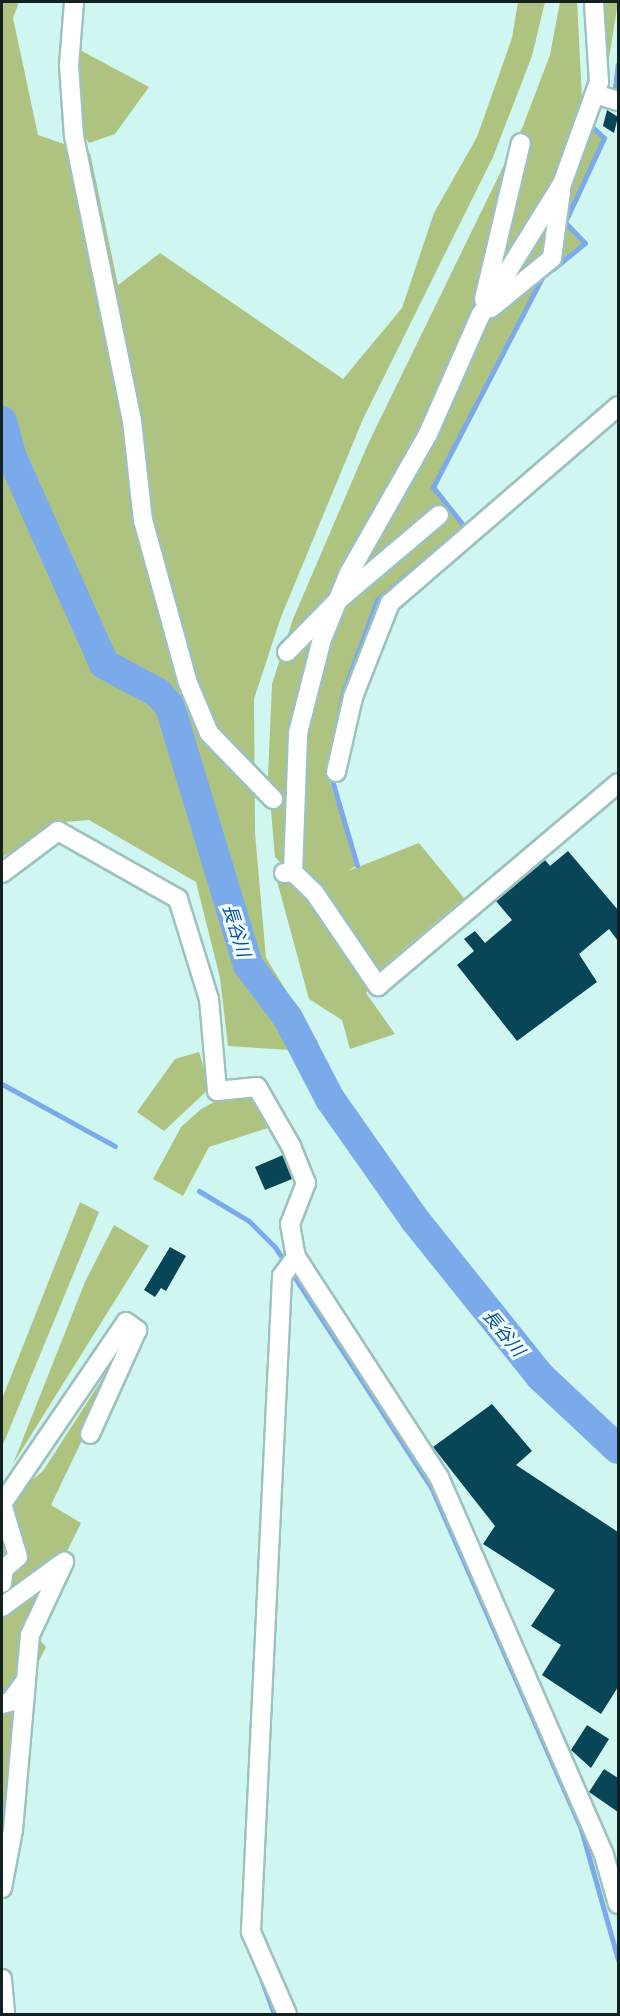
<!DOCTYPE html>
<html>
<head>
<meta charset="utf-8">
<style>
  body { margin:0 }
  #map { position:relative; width:620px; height:2016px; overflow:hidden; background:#d0f6f2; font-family:Georgia,"Noto Sans JP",serif }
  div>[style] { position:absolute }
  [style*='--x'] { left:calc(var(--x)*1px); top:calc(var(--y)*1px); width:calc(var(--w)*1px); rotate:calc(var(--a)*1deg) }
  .green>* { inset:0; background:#aec380 }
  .stream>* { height:5px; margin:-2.5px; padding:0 2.5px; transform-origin:2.5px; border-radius:2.5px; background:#7baaeb }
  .river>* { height:30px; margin:-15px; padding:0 15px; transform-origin:15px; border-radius:15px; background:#7baaeb }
  .building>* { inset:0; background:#074557 }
  .roads { filter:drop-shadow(2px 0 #9dc1be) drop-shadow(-2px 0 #9dc1be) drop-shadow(0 2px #9dc1be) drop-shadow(0 -2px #9dc1be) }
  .minor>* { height:18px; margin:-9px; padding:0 9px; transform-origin:9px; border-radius:9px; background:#fff }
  span { translate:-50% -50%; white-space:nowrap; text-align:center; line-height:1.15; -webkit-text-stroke:6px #effefc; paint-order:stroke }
  .water-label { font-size:18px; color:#0b4b96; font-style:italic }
  .frame { position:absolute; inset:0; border:3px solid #132221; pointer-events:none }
</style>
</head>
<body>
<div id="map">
  <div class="green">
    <i style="clip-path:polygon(2px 2px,19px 2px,13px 18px,38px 135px,90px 153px,118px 285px,160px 253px,343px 379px,402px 308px,434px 213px,477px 137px,512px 38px,518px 2px,545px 2px,532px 56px,493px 157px,363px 419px,281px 617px,254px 699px,255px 833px,266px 958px,318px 1042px,308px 1051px,228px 1046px,220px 978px,196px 882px,89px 820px,64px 822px,2px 857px)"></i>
    <i style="clip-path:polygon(560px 2px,577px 2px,582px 98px,588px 126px,604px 138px,565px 222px,585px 243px,540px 279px,433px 487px,464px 526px,377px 600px,343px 693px,328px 776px,357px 865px,348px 871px,419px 843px,464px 898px,386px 964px,366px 993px,395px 1034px,350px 1049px,342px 1020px,309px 999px,277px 881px,297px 881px,275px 857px,268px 776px,272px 684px,293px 619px,368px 444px,523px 126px,550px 55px)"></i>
    <i style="clip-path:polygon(590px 2px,618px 2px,604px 89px)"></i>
    <i style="clip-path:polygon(78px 49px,149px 87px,115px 134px,89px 143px,78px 126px)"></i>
    <i style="clip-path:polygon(199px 1052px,210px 1088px,164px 1131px,137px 1112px,175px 1059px)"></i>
    <i style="clip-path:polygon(257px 1095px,271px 1127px,209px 1147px,183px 1196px,153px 1179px,181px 1127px,200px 1110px,224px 1096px)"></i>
    <i style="clip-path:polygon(80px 1202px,99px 1212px,2px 1447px,2px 1399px)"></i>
    <i style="clip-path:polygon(114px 1225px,149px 1246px,13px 1464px,85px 1282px)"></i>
    <i style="clip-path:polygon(137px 1325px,51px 1505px,81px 1523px,29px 1628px,46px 1647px,33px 1673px,2px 1868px,2px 1505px,43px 1471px)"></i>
  </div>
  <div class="stream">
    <i style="--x:615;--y:87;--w:23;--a:-83"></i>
    <i style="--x:553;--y:269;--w:41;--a:-39.1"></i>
    <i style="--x:585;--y:243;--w:29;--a:-134"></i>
    <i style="--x:565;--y:222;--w:93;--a:-65.1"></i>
    <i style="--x:604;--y:138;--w:21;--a:-137"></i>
    <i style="--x:336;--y:734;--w:42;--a:-80.3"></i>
    <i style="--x:343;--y:693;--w:99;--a:-69.9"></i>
    <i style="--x:377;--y:600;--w:114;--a:-40.4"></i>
    <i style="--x:464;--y:526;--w:50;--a:-128.5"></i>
    <i style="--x:433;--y:487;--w:238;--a:-62.5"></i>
    <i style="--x:329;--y:770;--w:99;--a:73.6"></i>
    <i style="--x:2;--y:1084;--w:129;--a:28.8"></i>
    <i style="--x:199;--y:1191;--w:58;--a:31"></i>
    <i style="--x:249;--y:1221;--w:37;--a:45"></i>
    <i style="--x:275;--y:1247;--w:286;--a:57"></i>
    <i style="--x:431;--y:1487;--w:373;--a:66.3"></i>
    <i style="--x:581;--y:1829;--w:136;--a:74.2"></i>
    <i style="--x:251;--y:1740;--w:410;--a:-87.2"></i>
    <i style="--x:244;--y:1932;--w:87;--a:69.9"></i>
  </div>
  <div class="river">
    <i style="--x:2;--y:421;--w:35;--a:75"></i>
    <i style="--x:11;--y:455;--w:229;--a:66"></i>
    <i style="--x:104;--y:664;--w:61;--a:28.2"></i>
    <i style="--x:158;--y:693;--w:18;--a:49"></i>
    <i style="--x:170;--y:707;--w:270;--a:73.2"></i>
    <i style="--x:248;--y:965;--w:66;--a:53"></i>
    <i style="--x:288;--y:1018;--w:91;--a:62.6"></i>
    <i style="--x:330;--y:1099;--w:148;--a:54.9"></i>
    <i style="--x:415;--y:1220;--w:201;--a:51.3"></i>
    <i style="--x:541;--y:1377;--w:105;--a:43.1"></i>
  </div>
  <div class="building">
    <i style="clip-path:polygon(607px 110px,618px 117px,614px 133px,603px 126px)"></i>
    <i style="clip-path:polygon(568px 851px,618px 910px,618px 941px,609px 929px,579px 954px,597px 982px,517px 1041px,457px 965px,474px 951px,464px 939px,475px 931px,485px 943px,512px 920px,496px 901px,545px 860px,550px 866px)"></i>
    <i style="clip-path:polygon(283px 1155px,292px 1179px,265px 1190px,255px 1167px)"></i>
    <i style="clip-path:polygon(170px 1247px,186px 1256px,166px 1291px,161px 1288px,155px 1297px,144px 1290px)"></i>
    <i style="clip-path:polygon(492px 1404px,532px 1451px,516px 1465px,618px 1532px,618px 1687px,601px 1714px,542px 1675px,561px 1645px,531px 1626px,555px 1590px,483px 1544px,495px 1526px,433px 1447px)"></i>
    <i style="clip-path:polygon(587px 1725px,609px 1739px,591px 1768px,571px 1750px)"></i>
    <i style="clip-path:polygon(604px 1769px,618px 1778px,618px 1812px,589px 1792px)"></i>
  </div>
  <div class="roads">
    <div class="minor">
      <i style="--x:74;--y:2;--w:63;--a:94.5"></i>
      <i style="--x:69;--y:65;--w:71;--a:86"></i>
      <i style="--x:74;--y:136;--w:291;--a:78.5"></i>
      <i style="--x:132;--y:421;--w:100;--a:83.7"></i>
      <i style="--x:143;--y:520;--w:169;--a:74.6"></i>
      <i style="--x:188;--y:683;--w:54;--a:67.2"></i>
      <i style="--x:209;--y:733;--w:92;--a:45.9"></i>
      <i style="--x:595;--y:94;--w:24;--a:17"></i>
      <i style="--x:484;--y:299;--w:160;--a:-76.7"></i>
      <i style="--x:491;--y:308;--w:79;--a:-39.3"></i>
      <i style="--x:552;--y:258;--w:68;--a:-82.3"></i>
      <i style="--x:287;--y:652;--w:69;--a:-45.6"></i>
      <i style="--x:335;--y:603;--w:136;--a:-40.2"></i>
      <i style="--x:336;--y:772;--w:77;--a:-77.2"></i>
      <i style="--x:353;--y:697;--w:101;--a:-68.5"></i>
      <i style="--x:390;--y:603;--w:301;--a:-40.8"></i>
      <i style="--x:293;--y:872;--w:139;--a:-87.9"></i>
      <i style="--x:298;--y:733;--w:97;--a:-75.7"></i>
      <i style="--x:322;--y:639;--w:71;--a:-67.8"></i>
      <i style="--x:349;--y:573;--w:160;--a:-60.4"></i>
      <i style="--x:428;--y:434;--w:129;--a:-66.2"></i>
      <i style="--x:480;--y:316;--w:155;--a:-58.2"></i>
      <i style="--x:562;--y:184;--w:109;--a:-70.1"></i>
      <i style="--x:599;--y:82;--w:80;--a:-93.6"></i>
      <i style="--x:2;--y:873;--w:70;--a:-36.9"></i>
      <i style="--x:58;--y:831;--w:138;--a:29.5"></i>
      <i style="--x:178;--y:899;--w:105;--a:72.8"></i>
      <i style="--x:209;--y:999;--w:92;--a:85"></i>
      <i style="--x:217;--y:1091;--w:40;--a:-5.7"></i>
      <i style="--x:257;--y:1087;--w:68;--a:60"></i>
      <i style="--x:291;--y:1146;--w:40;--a:68"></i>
      <i style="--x:306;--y:1183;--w:44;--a:111.3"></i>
      <i style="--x:290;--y:1224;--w:34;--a:80"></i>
      <i style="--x:296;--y:1257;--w:262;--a:57"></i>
      <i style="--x:439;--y:1477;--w:412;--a:66.4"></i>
      <i style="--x:604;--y:1855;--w:51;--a:74.1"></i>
      <i style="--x:284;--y:873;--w:9;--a:-6"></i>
      <i style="--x:293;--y:872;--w:29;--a:44"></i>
      <i style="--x:314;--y:892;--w:114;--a:55.8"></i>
      <i style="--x:378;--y:986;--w:314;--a:-40.2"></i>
      <i style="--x:2;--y:1583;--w:14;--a:-82"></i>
      <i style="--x:4;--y:1569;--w:18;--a:-41"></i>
      <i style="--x:18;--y:1557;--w:55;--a:-106.8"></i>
      <i style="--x:2;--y:1504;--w:220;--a:-55.7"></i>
      <i style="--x:126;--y:1322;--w:14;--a:36"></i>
      <i style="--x:137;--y:1330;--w:114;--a:114.3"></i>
      <i style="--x:2;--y:1607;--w:73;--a:-36.1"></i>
      <i style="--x:2;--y:1704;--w:8;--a:-14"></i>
      <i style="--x:10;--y:1702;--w:27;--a:-54"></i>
      <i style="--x:26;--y:1680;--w:45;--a:-84.9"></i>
      <i style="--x:30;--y:1635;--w:81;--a:-65"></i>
      <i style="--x:2;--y:1888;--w:59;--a:-79.3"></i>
      <i style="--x:13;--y:1830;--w:151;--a:-85"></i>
      <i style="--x:2;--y:1979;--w:35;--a:85"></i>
      <i style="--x:287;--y:2014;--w:90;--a:-113.7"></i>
      <i style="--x:251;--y:1932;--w:657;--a:-87.29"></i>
      <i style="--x:282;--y:1276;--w:24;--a:-54"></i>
    </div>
  </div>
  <div class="water-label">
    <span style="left:238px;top:930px;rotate:73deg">長谷川</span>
    <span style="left:505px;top:1332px;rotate:51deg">長谷川</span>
  </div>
  <div class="frame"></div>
</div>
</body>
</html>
